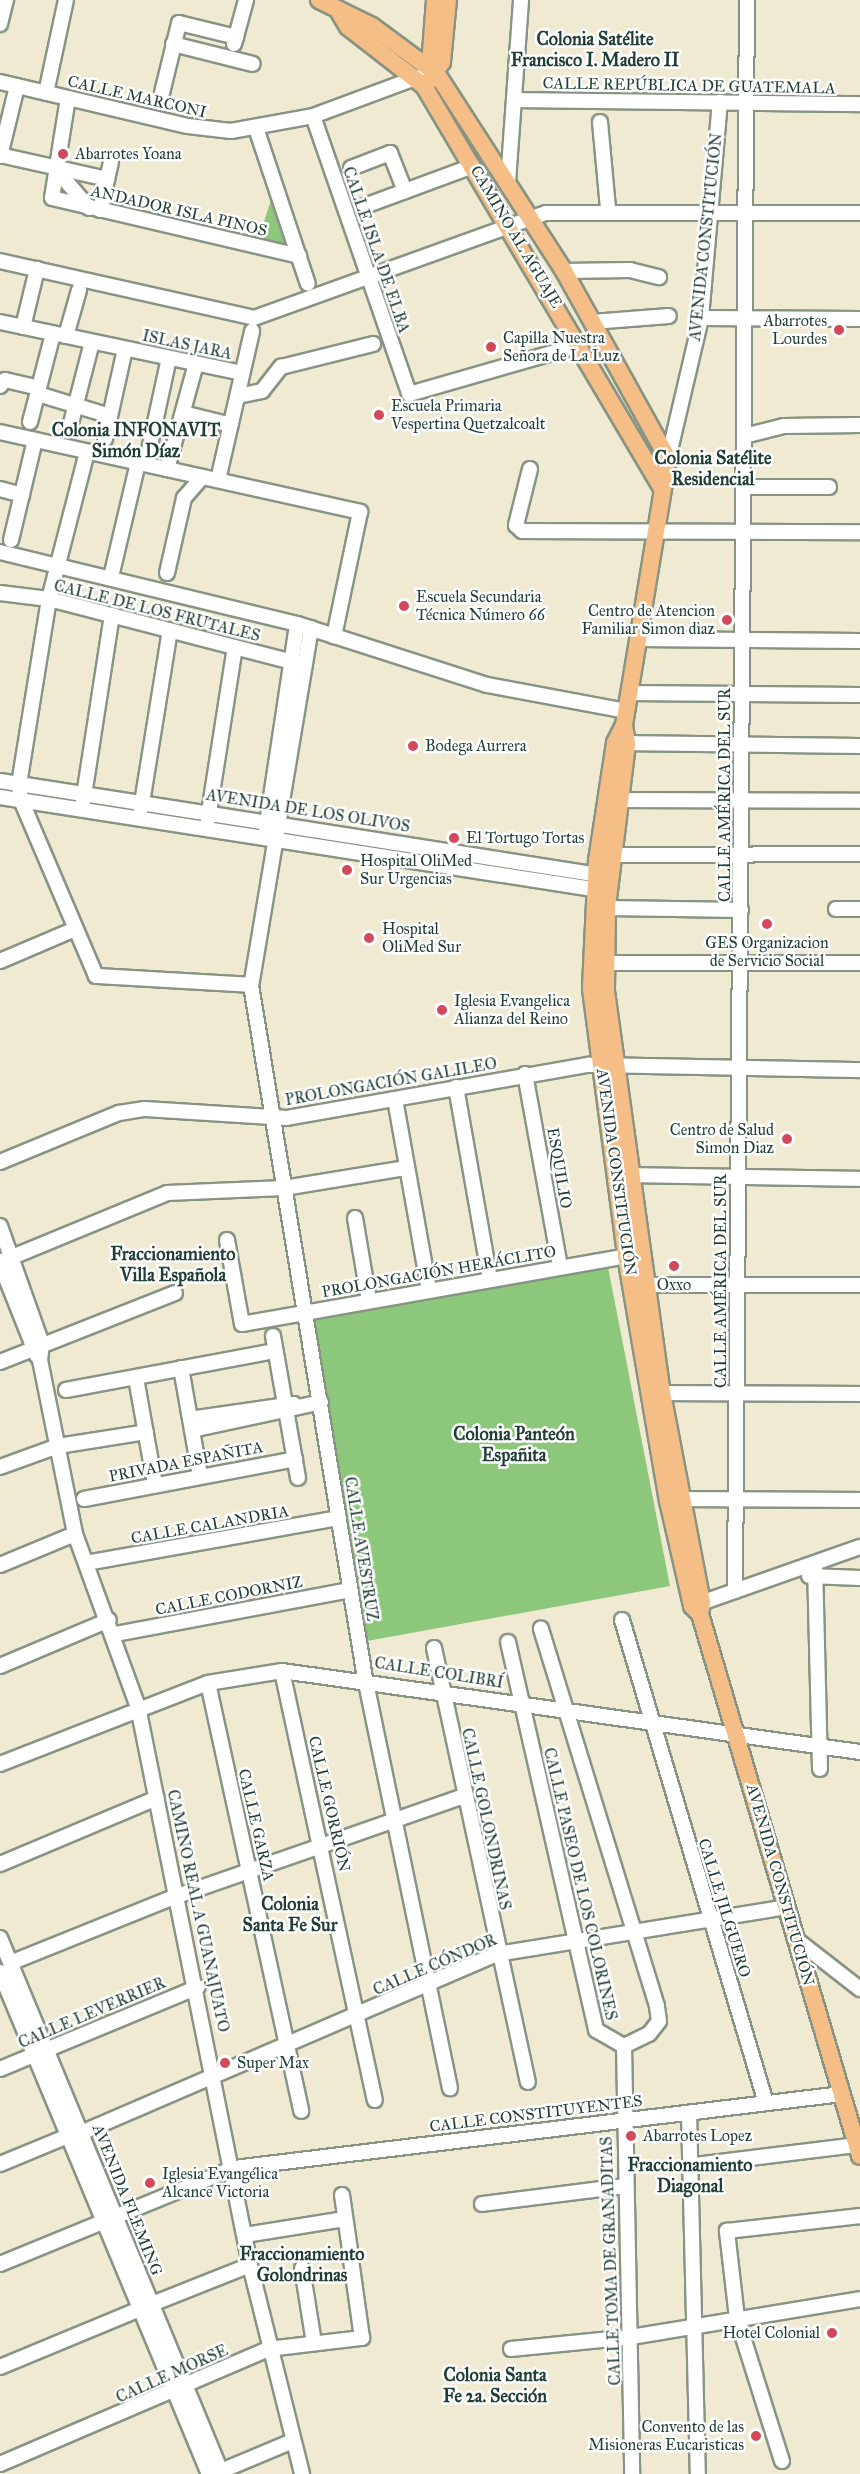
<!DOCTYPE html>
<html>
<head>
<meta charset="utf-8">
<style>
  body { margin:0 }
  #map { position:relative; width:860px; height:2474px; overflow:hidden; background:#f0ead2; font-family:"IM FELL Great Primer",serif }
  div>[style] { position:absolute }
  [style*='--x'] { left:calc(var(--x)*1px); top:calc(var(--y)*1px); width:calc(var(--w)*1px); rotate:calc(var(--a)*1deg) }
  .green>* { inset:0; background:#8dc77c }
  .roads { filter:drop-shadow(2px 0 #889483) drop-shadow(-2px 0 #889483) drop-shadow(0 2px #889483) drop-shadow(0 -2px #889483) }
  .minor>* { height:14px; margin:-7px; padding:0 7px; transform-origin:7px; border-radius:7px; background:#fff }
  .major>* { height:16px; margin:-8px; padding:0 8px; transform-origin:8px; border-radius:8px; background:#f6be87 }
  .dots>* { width:16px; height:16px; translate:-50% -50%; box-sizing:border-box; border:3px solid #fff; border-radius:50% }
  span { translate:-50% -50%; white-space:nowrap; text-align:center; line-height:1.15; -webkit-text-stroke:5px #fff; paint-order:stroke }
  .street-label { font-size:16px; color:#1f3d34 }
  .poi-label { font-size:16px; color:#1f3d34 }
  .left { translate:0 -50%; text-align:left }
  .right { translate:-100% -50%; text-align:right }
  .neighbourhood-label { font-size:18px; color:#1f3d34; font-weight:700 }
</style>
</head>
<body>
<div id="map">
  <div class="green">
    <i style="clip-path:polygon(274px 191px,289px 251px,257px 243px)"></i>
    <i style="clip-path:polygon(608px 1267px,670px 1586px,367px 1641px,311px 1321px)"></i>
  </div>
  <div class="roads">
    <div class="minor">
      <i style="--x:0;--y:24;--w:25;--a:-76"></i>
      <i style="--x:173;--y:44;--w:82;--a:14"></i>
      <i style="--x:234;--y:44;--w:46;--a:-74.7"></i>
      <i style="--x:0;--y:82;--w:193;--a:13.2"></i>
      <i style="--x:188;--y:126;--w:43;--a:6.6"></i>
      <i style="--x:231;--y:131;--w:83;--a:-10.4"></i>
      <i style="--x:313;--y:116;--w:112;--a:-20.4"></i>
      <i style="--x:46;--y:93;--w:95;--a:-77.9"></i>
      <i style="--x:162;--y:93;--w:72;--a:-76.3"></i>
      <i style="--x:179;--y:23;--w:59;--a:13.8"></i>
      <i style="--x:68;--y:98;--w:101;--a:99.1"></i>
      <i style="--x:52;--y:198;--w:254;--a:13.2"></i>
      <i style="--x:518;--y:100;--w:342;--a:0.7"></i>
      <i style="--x:313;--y:116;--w:294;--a:70.9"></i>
      <i style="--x:409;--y:394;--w:178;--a:-16"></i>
      <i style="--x:600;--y:122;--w:87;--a:84.7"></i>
      <i style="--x:256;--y:128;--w:164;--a:71.6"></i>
      <i style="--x:0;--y:155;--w:110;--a:12.6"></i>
      <i style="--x:0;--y:156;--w:72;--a:-76.3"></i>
      <i style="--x:54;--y:167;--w:54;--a:49.5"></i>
      <i style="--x:351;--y:168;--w:42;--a:-21"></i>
      <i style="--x:390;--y:153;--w:41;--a:68.5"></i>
      <i style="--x:508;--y:182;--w:182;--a:-85.9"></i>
      <i style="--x:362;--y:207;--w:118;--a:-20.3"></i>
      <i style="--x:100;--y:210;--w:49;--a:-77.1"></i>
      <i style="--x:0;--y:261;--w:260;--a:12.6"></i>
      <i style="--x:254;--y:318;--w:310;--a:-19.8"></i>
      <i style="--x:546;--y:213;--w:314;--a:0"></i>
      <i style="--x:564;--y:271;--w:66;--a:-0.9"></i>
      <i style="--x:630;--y:270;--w:30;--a:14"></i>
      <i style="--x:701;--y:318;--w:159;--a:0.4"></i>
      <i style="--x:0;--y:322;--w:247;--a:11.9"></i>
      <i style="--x:592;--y:322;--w:77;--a:-4.5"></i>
      <i style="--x:23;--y:327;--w:60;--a:-76.4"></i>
      <i style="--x:66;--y:336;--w:48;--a:-74.2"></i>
      <i style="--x:0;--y:386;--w:8;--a:-50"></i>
      <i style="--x:5;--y:380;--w:35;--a:13"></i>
      <i style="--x:38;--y:394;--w:75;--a:17"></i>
      <i style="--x:238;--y:396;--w:25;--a:-12"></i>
      <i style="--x:262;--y:391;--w:31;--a:-52"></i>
      <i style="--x:281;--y:367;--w:95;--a:-14"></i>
      <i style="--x:183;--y:413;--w:49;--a:14"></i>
      <i style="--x:30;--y:422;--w:91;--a:-75.4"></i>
      <i style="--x:69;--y:431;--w:92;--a:-75.5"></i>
      <i style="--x:0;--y:432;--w:369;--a:12.5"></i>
      <i style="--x:360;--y:512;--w:127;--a:101.8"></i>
      <i style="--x:744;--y:436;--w:41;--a:-14"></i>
      <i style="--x:784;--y:426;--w:76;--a:-0.8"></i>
      <i style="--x:105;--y:439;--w:92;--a:-77.5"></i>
      <i style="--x:87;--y:452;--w:152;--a:104.5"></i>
      <i style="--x:49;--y:599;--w:188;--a:99.2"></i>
      <i style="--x:19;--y:785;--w:15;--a:82"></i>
      <i style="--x:21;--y:800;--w:191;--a:66.9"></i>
      <i style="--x:96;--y:976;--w:155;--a:3.3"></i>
      <i style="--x:668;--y:459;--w:145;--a:-76.8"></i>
      <i style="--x:701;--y:318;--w:217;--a:-85"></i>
      <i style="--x:146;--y:464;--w:108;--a:-77.8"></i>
      <i style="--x:167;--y:469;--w:109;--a:-74.6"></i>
      <i style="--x:530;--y:469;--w:58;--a:104"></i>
      <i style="--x:516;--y:525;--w:8;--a:45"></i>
      <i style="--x:522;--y:531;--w:338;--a:0.2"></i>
      <i style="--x:218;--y:480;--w:153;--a:-77.1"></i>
      <i style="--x:744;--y:487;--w:85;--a:0"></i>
      <i style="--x:0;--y:489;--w:23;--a:15"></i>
      <i style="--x:11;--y:540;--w:103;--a:-76.5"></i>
      <i style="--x:0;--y:552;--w:306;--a:13.6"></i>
      <i style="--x:297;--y:624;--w:200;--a:17.8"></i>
      <i style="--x:487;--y:685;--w:141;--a:10.6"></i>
      <i style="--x:167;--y:573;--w:77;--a:-77.2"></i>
      <i style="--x:184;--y:498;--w:28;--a:-49"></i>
      <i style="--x:111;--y:577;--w:117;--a:-76.7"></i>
      <i style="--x:0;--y:593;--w:49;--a:7"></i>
      <i style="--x:49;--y:599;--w:264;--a:14.5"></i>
      <i style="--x:311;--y:628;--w:362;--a:99.5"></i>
      <i style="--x:251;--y:985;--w:702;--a:80.66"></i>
      <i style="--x:365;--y:1678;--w:419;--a:78.3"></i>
      <i style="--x:638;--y:639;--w:222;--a:0.5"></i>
      <i style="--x:629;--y:693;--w:231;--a:0.5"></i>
      <i style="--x:619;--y:743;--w:241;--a:0.7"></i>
      <i style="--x:0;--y:781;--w:612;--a:8.92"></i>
      <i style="--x:0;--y:797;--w:613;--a:8.82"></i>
      <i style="--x:620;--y:800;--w:240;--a:0.2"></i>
      <i style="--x:83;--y:802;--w:189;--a:-81.2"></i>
      <i style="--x:141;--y:809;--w:181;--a:-80.8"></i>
      <i style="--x:208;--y:819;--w:174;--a:-81.1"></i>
      <i style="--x:266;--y:830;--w:208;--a:-81.4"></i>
      <i style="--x:612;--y:855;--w:248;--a:-0.2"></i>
      <i style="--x:607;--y:908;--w:134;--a:0.9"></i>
      <i style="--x:836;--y:909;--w:24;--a:0"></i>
      <i style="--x:0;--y:961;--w:82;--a:-23.1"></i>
      <i style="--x:605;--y:963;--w:255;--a:0"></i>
      <i style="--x:525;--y:1074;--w:196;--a:79.7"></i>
      <i style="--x:456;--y:1087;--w:196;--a:80"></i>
      <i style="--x:395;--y:1099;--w:194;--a:79.9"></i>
      <i style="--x:0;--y:1162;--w:129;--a:-22.4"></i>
      <i style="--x:119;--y:1113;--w:26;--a:-9"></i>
      <i style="--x:145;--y:1109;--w:142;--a:3.6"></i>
      <i style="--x:287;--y:1118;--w:307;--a:-10"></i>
      <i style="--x:589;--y:1065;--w:271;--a:1.1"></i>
      <i style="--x:632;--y:1175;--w:228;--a:1"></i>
      <i style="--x:355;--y:1218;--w:84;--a:80.4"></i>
      <i style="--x:0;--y:1226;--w:125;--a:70.4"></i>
      <i style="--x:42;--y:1344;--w:16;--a:97"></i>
      <i style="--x:40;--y:1360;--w:177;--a:78.6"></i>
      <i style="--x:75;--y:1534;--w:184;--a:70"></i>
      <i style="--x:138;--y:1707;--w:569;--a:78.65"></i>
      <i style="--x:250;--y:2265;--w:215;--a:76"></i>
      <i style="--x:227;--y:1240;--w:85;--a:79.9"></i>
      <i style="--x:242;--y:1324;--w:398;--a:-10"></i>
      <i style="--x:0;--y:1262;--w:181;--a:-22.4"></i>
      <i style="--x:167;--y:1193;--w:117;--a:-2.4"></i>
      <i style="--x:284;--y:1188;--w:124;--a:-9.3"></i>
      <i style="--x:0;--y:1263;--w:100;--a:68.3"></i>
      <i style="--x:646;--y:1285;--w:214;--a:0"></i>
      <i style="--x:273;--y:1336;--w:144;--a:80"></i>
      <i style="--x:0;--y:1362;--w:188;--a:-21.5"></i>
      <i style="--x:181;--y:1368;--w:110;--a:80"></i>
      <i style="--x:136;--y:1378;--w:109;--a:79.9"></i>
      <i style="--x:66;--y:1390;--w:213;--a:-10.6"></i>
      <i style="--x:662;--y:1393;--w:198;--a:0.3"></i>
      <i style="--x:190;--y:1419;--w:105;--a:-8.2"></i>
      <i style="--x:192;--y:1430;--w:132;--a:-12.2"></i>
      <i style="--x:0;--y:1467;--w:62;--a:-19.9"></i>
      <i style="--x:58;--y:1446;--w:89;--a:-9"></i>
      <i style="--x:84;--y:1499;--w:215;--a:-10.7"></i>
      <i style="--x:681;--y:1499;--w:179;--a:0.3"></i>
      <i style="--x:86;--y:1563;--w:257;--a:-10.1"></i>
      <i style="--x:815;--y:1564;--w:205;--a:88.6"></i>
      <i style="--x:0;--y:1565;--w:81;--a:-22.5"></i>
      <i style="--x:809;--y:1576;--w:51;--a:2.2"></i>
      <i style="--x:735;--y:1591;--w:1591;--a:-89.57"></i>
      <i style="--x:692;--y:1606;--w:178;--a:-19.4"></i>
      <i style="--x:622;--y:1620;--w:504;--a:73.4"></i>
      <i style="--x:115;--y:1634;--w:239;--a:-10.6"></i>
      <i style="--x:508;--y:1642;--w:398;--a:77.2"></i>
      <i style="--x:596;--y:2030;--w:32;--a:30"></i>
      <i style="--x:624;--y:2046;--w:28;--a:-26"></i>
      <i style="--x:649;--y:2034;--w:16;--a:-52"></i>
      <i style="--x:659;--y:2021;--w:15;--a:-98"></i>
      <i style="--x:657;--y:2006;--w:395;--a:-107.1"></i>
      <i style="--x:434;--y:1648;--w:444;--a:77.8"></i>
      <i style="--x:0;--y:1666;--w:118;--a:-22.9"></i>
      <i style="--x:282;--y:1671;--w:439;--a:77.8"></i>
      <i style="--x:208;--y:1683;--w:438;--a:77.7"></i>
      <i style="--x:0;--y:1764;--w:223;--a:-21.3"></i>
      <i style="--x:208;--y:1683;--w:75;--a:-9.2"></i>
      <i style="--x:282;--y:1671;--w:584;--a:7.98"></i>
      <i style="--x:0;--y:1864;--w:170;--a:-22.8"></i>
      <i style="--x:0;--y:1938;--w:580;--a:67.5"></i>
      <i style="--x:797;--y:1940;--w:80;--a:37.9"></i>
      <i style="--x:10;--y:1963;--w:180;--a:-21.9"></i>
      <i style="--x:177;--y:1896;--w:304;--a:-19.2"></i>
      <i style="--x:0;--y:1972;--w:544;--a:67.4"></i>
      <i style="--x:624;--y:2046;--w:428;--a:88.9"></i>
      <i style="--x:0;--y:2069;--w:214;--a:-22.5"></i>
      <i style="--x:689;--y:2113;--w:361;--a:88.6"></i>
      <i style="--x:81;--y:2133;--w:453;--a:-23.3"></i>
      <i style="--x:497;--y:1954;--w:294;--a:-9.2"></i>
      <i style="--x:0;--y:2164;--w:74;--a:-22.4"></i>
      <i style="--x:694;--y:2165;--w:164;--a:-7"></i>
      <i style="--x:342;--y:2195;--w:56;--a:81.7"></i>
      <i style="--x:482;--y:2204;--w:143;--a:-7.2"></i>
      <i style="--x:245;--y:2235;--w:101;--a:-9.1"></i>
      <i style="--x:0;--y:2264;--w:253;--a:-22.3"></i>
      <i style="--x:234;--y:2168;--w:612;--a:-6.94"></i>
      <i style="--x:302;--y:2268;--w:76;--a:80.9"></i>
      <i style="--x:152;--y:2304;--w:105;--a:-21.7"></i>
      <i style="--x:511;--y:2349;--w:121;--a:-5.7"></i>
      <i style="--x:631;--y:2337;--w:232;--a:-9.4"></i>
      <i style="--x:0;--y:2367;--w:152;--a:-22.5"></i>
      <i style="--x:782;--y:2461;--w:150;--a:-107.5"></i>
      <i style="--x:737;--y:2318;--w:88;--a:-96.6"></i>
      <i style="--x:727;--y:2231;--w:134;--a:-6.4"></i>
      <i style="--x:0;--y:2464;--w:292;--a:-23.2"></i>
      <i style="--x:268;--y:2349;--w:95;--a:-6.7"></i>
      <i style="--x:362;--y:2338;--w:79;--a:-98"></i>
      <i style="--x:214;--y:2474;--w:86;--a:-22.7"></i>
    </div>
    <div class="major">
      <i style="--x:319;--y:0;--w:59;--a:26.1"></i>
      <i style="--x:372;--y:26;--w:81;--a:36.4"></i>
      <i style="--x:437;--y:74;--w:234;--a:57.2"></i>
      <i style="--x:564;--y:271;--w:215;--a:61"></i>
      <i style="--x:668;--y:459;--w:270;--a:99.4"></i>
      <i style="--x:624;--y:725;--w:19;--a:81"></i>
      <i style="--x:627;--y:744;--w:165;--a:97"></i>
      <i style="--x:607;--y:908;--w:83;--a:90.7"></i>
      <i style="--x:606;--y:991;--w:406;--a:82.1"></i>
      <i style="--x:662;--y:1393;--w:213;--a:79.2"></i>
      <i style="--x:702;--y:1602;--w:12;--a:99"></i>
      <i style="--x:700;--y:1614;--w:565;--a:73.55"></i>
      <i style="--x:339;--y:12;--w:17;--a:59"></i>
      <i style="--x:348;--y:27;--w:96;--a:37.8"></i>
      <i style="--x:424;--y:86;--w:469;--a:59.4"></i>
      <i style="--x:430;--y:65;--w:65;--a:-85.6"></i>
      <i style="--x:429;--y:81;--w:23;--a:-56"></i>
      <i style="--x:442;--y:62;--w:62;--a:-84.5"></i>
      <i style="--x:624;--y:725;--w:20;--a:117"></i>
      <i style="--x:615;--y:743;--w:118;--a:98.7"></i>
      <i style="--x:597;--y:860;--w:129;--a:92.7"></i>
      <i style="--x:591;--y:989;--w:269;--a:82.5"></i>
      <i style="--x:626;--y:1256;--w:249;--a:80.3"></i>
      <i style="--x:668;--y:1501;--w:108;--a:77.1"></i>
      <i style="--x:692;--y:1606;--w:10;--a:45"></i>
    </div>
  </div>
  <div class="dots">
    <i style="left:63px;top:154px;background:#d1495b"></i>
    <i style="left:839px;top:330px;background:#d1495b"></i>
    <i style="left:491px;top:347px;background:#d1495b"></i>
    <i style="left:379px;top:415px;background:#d1495b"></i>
    <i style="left:404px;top:606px;background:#d1495b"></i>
    <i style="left:727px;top:620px;background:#d1495b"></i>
    <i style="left:413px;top:746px;background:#d1495b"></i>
    <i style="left:454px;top:838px;background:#d1495b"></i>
    <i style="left:347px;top:870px;background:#d1495b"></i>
    <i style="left:767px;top:924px;background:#d1495b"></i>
    <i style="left:369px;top:938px;background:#d1495b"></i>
    <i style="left:442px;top:1010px;background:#d1495b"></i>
    <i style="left:787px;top:1139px;background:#d1495b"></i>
    <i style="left:674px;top:1266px;background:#d1495b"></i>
    <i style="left:225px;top:2063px;background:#d1495b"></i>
    <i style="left:631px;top:2136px;background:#d1495b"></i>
    <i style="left:150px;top:2183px;background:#d1495b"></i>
    <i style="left:832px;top:2333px;background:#d1495b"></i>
    <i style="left:756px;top:2436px;background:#d1495b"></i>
  </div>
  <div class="street-label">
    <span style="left:689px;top:86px;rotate:1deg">CALLE REPÚBLICA DE GUATEMALA</span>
    <span style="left:137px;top:97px;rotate:13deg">CALLE MARCONI</span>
    <span style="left:179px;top:211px;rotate:13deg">ANDADOR ISLA PINOS</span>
    <span style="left:516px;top:237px;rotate:59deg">CAMINO AL AGUAJE</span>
    <span style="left:706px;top:237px;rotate:-84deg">AVENIDA CONSTITUCIÓN</span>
    <span style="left:376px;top:250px;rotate:71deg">CALLE ISLA DE ELBA</span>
    <span style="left:187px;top:345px;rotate:12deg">ISLAS JARA</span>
    <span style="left:157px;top:611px;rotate:14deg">CALLE DE LOS FRUTALES</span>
    <span style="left:725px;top:795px;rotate:-90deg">CALLE AMÉRICA DEL SUR</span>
    <span style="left:308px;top:811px;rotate:9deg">AVENIDA DE LOS OLIVOS</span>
    <span style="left:391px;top:1082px;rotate:-10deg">PROLONGACIÓN GALILEO</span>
    <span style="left:559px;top:1168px;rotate:80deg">ESQUILIO</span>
    <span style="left:616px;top:1172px;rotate:82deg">AVENIDA CONSTITUCIÓN</span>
    <span style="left:439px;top:1272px;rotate:-10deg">PROLONGACIÓN HERÁCLITO</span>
    <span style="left:721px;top:1281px;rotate:-90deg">CALLE AMÉRICA DEL SUR</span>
    <span style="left:186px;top:1462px;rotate:-11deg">PRIVADA ESPAÑITA</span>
    <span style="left:210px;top:1525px;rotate:-10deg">CALLE CALANDRIA</span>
    <span style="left:361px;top:1549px;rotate:81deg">CALLE AVESTRUZ</span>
    <span style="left:229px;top:1596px;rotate:-11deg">CALLE CODORNIZ</span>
    <span style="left:439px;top:1673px;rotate:9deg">CALLE COLIBRÍ</span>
    <span style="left:329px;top:1804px;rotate:77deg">CALLE GORRIÓN</span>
    <span style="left:486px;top:1819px;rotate:78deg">CALLE GOLONDRINAS</span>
    <span style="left:256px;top:1825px;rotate:77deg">CALLE GARZA</span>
    <span style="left:580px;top:1884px;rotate:77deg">CALLE PASEO DE LOS COLORINES</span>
    <span style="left:780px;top:1885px;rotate:74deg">AVENIDA CONSTITUCIÓN</span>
    <span style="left:724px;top:1908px;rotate:73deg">CALLE JILGUERO</span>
    <span style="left:198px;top:1911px;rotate:78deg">CAMINO REAL A GUANAJUATO</span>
    <span style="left:435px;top:1965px;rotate:-23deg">CALLE CÓNDOR</span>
    <span style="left:92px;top:2013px;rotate:-23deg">CALLE LEVERRIER</span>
    <span style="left:536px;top:2114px;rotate:-7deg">CALLE CONSTITUYENTES</span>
    <span style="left:127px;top:2200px;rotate:68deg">AVENIDA FLEMING</span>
    <span style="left:611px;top:2261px;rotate:-92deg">CALLE TOMA DE GRANADITAS</span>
    <span style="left:172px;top:2374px;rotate:-24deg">CALLE MORSE</span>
  </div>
  <div class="poi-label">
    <span class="left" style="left:75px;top:154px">Abarrotes Yoana</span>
    <span class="right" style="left:827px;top:330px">Abarrotes<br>Lourdes</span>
    <span class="left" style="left:503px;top:347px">Capilla Nuestra<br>Señora de La Luz</span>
    <span class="left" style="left:391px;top:415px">Escuela Primaria<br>Vespertina Quetzalcoalt</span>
    <span class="left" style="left:416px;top:606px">Escuela Secundaria<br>Técnica Número 66</span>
    <span class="right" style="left:715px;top:620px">Centro de Atencion<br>Familiar Simon diaz</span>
    <span class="left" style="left:425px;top:746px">Bodega Aurrera</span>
    <span class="left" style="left:466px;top:838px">El Tortugo Tortas</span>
    <span class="left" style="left:360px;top:870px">Hospital OliMed<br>Sur Urgencias</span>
    <span class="left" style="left:382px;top:938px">Hospital<br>OliMed Sur</span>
    <span style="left:767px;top:952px">GES Organizacion<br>de Servicio Social</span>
    <span class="left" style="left:454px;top:1010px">Iglesia Evangelica<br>Alianza del Reino</span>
    <span class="right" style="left:774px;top:1139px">Centro de Salud<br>Simon Diaz</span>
    <span style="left:674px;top:1285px">Oxxo</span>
    <span class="left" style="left:237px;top:2063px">Super Max</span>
    <span class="left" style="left:643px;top:2136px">Abarrotes Lopez</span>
    <span class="left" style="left:162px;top:2183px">Iglesia Evangélica<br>Alcance Victoria</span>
    <span class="right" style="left:820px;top:2333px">Hotel Colonial</span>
    <span class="right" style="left:744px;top:2436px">Convento de las<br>Misioneras Eucaristicas</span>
  </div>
  <div class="neighbourhood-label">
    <span style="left:595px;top:50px">Colonia Satélite<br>Francisco I. Madero II</span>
    <span style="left:136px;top:441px">Colonia INFONAVIT<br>Simón Díaz</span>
    <span style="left:713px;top:469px">Colonia Satélite<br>Residencial</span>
    <span style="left:173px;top:1265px">Fraccionamiento<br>Villa Española</span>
    <span style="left:514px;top:1445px">Colonia Panteón<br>Españita</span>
    <span style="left:290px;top:1915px">Colonia<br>Santa Fe Sur</span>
    <span style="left:690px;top:2176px">Fraccionamiento<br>Diagonal</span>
    <span style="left:302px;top:2265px">Fraccionamiento<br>Golondrinas</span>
    <span style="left:495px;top:2386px">Colonia Santa<br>Fe 2a. Sección</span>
  </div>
</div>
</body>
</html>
